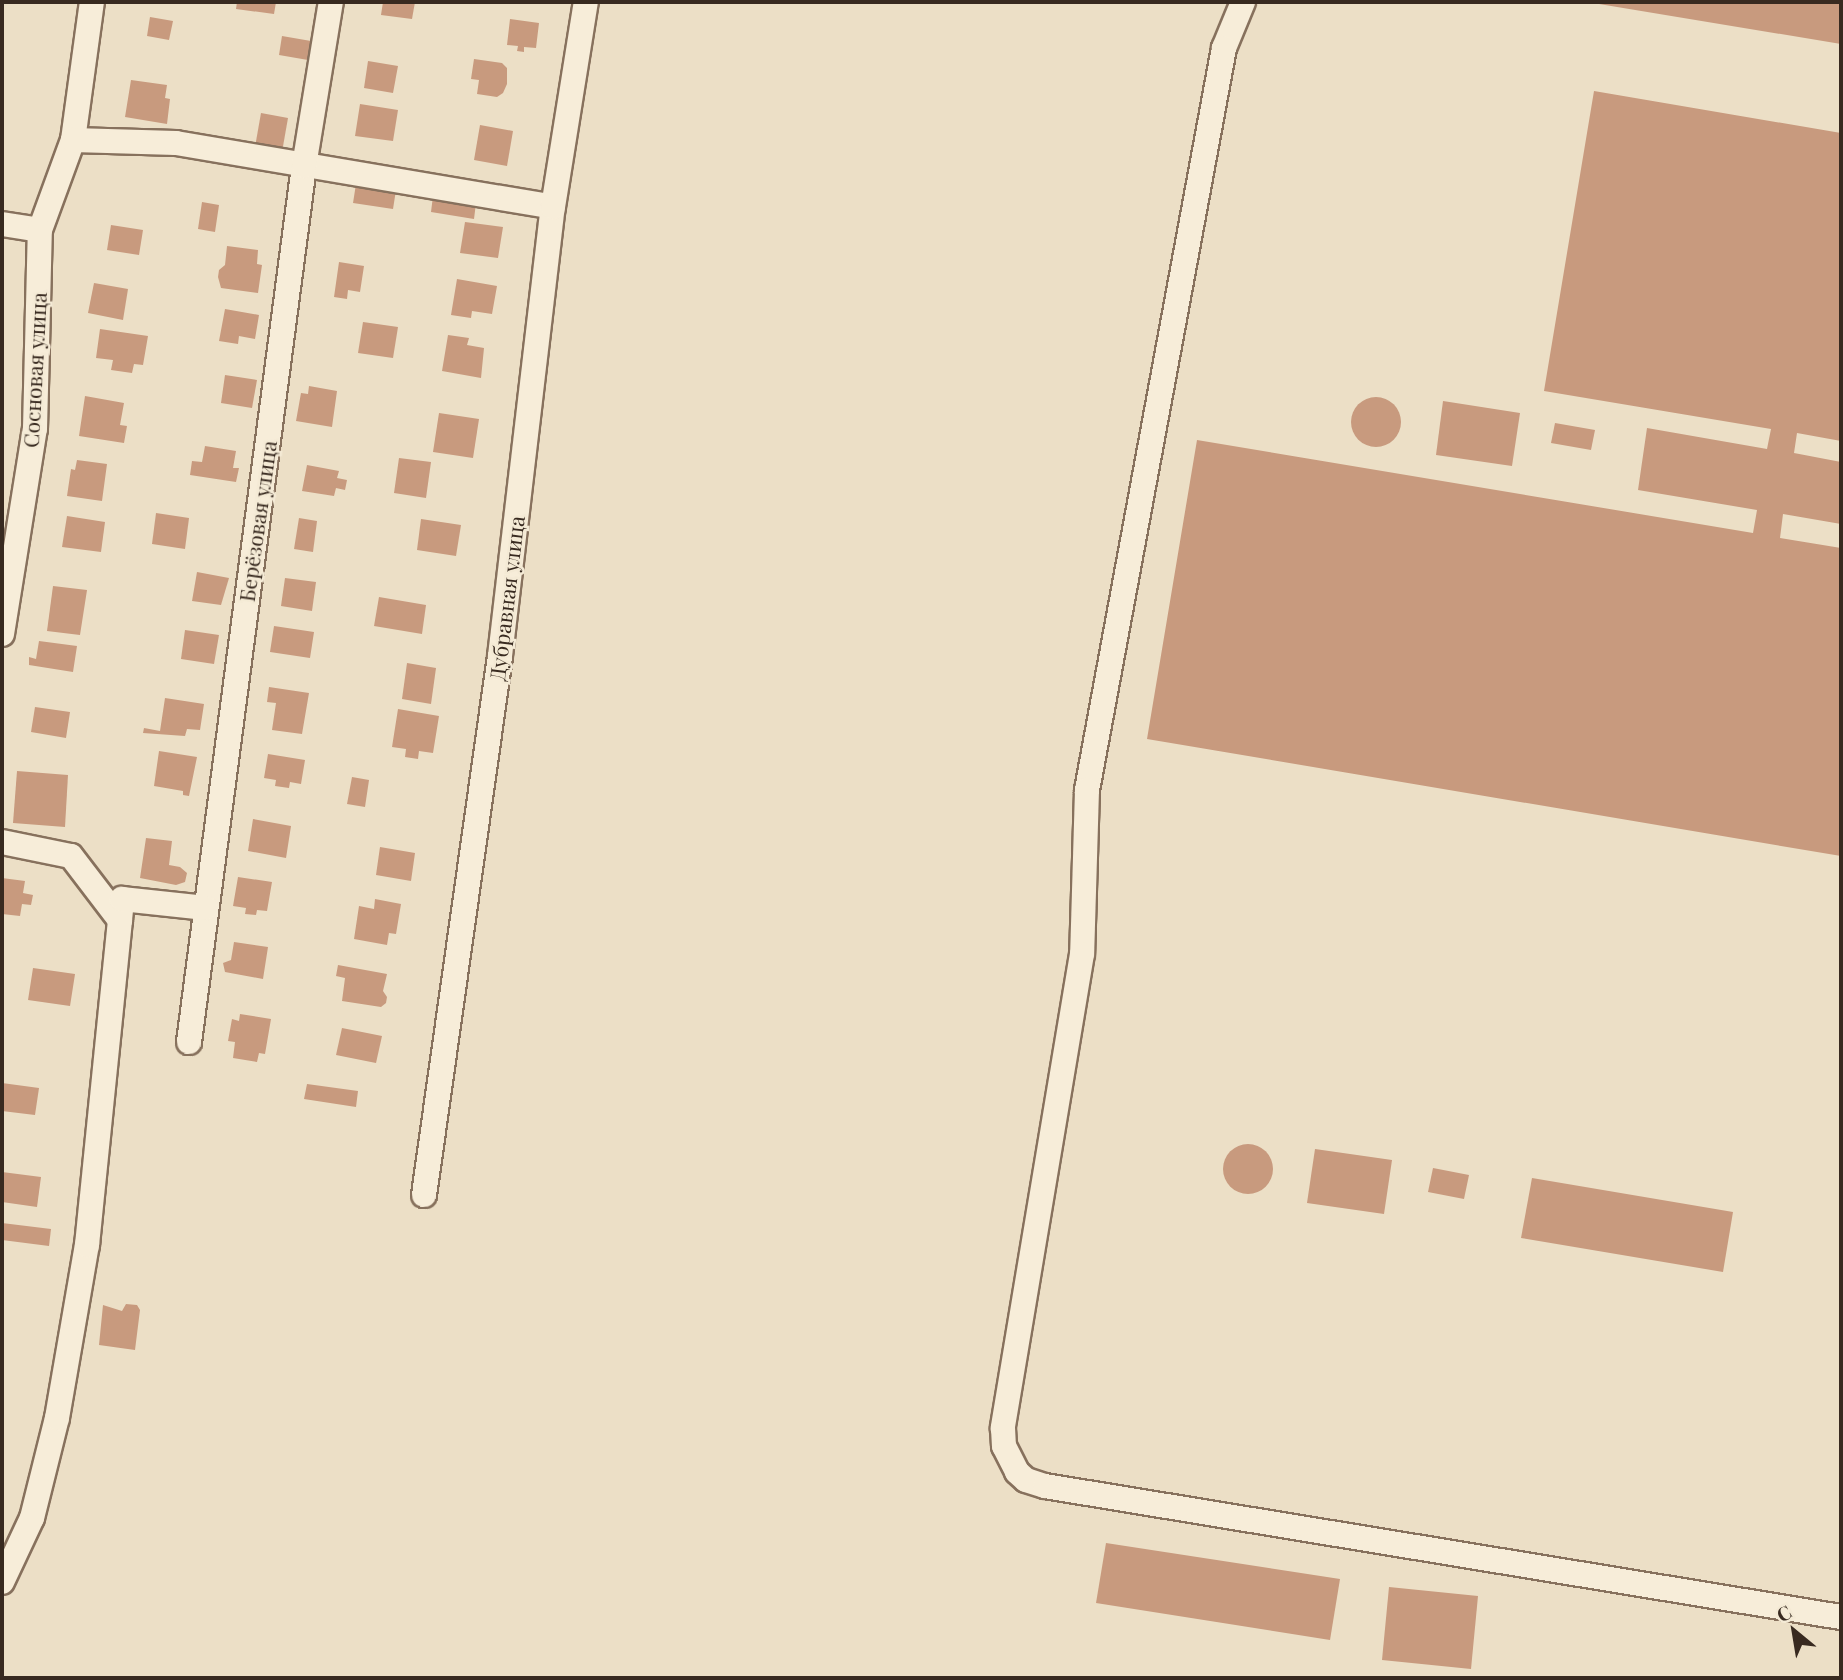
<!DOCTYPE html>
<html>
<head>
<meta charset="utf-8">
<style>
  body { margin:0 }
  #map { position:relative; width:1843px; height:1680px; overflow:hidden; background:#ecdfc6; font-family:"Playfair Display",serif }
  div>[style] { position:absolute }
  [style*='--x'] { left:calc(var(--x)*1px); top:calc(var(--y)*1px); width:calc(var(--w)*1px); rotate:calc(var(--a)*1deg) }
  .building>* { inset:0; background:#c89a7e }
  .round { border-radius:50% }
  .roads { filter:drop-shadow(2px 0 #87715d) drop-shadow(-2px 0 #87715d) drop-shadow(0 2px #87715d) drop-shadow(0 -2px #87715d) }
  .minor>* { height:24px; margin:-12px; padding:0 12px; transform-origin:12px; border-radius:12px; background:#f7edd9 }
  span { translate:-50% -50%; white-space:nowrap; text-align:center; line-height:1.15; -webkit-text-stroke:5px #f4ead5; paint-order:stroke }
  .street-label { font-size:21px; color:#382a20 }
  .frame { position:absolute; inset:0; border:4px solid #382a20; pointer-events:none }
  .north { position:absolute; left:1759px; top:1596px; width:70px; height:70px; -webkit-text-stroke:5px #f4ead5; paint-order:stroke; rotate:330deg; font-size:19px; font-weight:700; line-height:28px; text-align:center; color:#382a20 }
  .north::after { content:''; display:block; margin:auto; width:24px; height:32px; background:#382a20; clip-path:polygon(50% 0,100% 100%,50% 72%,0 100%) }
</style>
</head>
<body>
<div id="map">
  <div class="building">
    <i style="clip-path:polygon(237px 2px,276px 2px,274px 14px,236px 9px)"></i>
    <i style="clip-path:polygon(383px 2px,415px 2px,412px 19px,381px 15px)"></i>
    <i style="clip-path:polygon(1593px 2px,1841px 2px,1841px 44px,1593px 3px)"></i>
    <i style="clip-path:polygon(150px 17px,173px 21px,169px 40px,147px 36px)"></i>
    <i style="clip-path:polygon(510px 19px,539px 23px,536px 48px,524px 47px,524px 52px,517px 51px,518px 46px,507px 45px)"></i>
    <i style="clip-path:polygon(282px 36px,311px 41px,308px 60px,279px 55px)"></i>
    <i style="clip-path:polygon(474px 59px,502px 63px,507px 68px,507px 84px,503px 93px,497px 97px,477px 94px,479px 80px,471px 79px)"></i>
    <i style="clip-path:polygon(368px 61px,398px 66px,393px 93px,364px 88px)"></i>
    <i style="clip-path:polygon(131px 80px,167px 85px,165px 98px,170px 99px,167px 124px,125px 117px)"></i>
    <i style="clip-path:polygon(1594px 91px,1841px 133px,1841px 441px,1797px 433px,1794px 453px,1841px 462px,1841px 524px,1783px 514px,1780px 538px,1841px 548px,1841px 856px,1147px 739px,1197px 440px,1753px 533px,1757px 510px,1638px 490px,1647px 428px,1767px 449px,1771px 429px,1544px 391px)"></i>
    <i style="clip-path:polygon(360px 104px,398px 110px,393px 141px,355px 136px)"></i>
    <i style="clip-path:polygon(261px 113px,288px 118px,282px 152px,255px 147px)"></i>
    <i style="clip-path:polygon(480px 125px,513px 131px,507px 166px,474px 160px)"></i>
    <i style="clip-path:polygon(356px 184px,396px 190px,393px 209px,353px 203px)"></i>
    <i style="clip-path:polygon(433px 196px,476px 203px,474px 219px,431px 212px)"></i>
    <i style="clip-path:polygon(202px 202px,219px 205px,215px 232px,198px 229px)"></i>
    <i style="clip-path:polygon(465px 222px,503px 227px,498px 258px,460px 253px)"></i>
    <i style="clip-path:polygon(111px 225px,143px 230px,139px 255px,107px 250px)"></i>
    <i style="clip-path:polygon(227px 246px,258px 250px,257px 264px,262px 265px,258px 293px,221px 288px,218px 277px,219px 270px,225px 265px)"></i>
    <i style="clip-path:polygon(339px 262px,364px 266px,360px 292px,348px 290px,347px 299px,334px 297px)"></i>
    <i style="clip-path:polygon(457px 279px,497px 286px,492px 314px,472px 311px,471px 318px,451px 315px)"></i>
    <i style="clip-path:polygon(94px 283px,128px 289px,123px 320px,88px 313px)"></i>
    <i style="clip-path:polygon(225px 309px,259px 315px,255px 339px,239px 336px,238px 344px,219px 341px)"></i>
    <i style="clip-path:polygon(363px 322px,398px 327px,393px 358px,358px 353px)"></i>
    <i style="clip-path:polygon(100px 329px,148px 336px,143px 365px,134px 364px,132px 373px,111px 370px,113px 360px,96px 358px)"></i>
    <i style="clip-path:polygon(448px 335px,469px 338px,467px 345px,484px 348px,481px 378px,442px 371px)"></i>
    <i style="clip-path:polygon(225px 375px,257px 380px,252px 408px,221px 403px)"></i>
    <i style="clip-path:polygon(309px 386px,337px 391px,332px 427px,296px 421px,301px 393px,308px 394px)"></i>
    <i style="clip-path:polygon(85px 396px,124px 403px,120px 425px,127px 426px,124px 443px,79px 436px)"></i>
    <i class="round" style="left:1351px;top:397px;width:50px;height:50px"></i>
    <i style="clip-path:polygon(1443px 401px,1520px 413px,1512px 466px,1436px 455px)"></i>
    <i style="clip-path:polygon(439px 413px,479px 419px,473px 458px,433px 452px)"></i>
    <i style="clip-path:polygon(1555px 423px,1595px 430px,1591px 450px,1551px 443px)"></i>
    <i style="clip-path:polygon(205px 446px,236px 451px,233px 468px,239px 468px,236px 482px,190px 475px,192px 461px,202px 462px)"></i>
    <i style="clip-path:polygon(399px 458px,431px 462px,426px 498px,394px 493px)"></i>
    <i style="clip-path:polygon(77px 460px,107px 464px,102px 501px,67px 496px,71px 469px,75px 470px)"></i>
    <i style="clip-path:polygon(307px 465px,339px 471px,337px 478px,347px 480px,345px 490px,336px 488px,334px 496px,302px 491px)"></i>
    <i style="clip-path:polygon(156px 513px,189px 518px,185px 549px,152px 544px)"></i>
    <i style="clip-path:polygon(67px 516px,105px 522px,101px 552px,62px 547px)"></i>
    <i style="clip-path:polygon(299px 518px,317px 521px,313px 552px,294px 549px)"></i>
    <i style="clip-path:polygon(421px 519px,461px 525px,456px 556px,417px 550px)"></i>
    <i style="clip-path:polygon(197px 572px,229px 578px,221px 605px,192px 601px)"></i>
    <i style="clip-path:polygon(285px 578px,316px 582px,312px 611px,281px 606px)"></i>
    <i style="clip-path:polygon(53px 586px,87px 590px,80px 635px,47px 631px)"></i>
    <i style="clip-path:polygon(379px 597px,426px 605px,422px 634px,374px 626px)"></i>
    <i style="clip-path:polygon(274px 626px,314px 632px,310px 658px,270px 652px)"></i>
    <i style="clip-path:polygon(185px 630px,219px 635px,214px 664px,181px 659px)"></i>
    <i style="clip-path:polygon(39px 641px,77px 646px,73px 672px,29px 665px,29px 657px,36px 659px)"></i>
    <i style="clip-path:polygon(407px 663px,436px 668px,431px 704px,402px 699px)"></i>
    <i style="clip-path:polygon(269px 687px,309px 693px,302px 734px,272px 730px,276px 703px,267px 702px)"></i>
    <i style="clip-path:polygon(165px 698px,204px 704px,200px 730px,187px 729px,185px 736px,143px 733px,144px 728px,160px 731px)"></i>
    <i style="clip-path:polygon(35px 707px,70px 712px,66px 738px,31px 732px)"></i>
    <i style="clip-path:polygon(398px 709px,439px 716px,433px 753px,419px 751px,418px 759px,405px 757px,406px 749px,392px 747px)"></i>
    <i style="clip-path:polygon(159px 751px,197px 757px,189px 796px,183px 795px,183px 791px,154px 786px)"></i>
    <i style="clip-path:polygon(268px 754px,305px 760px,301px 784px,290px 782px,289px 788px,275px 786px,276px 780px,264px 778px)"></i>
    <i style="clip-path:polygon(17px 771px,68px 775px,65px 827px,13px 823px)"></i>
    <i style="clip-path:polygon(352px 777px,369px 780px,365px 807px,347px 804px)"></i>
    <i style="clip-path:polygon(253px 819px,291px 826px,286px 858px,248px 851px)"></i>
    <i style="clip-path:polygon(146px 838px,172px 841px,169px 865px,180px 867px,187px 873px,185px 882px,176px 885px,140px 878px)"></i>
    <i style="clip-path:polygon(380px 847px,415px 853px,411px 881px,376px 875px)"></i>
    <i style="clip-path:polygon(238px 877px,272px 882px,267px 911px,257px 910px,256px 915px,245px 914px,246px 908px,233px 906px)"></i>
    <i style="clip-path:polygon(2px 878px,25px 881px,23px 893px,33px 895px,31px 905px,22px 904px,20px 916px,2px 914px)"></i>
    <i style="clip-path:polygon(375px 899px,401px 904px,396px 934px,389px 933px,387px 945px,354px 939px,359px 906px,374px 909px)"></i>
    <i style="clip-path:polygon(234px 942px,268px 947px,263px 979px,225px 972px,223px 963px,231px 960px)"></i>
    <i style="clip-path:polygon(338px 965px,387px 974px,383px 991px,387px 997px,386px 1003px,381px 1007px,342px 1001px,345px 978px,336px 976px)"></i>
    <i style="clip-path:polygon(33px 968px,75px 974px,70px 1006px,28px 1000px)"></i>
    <i style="clip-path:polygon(240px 1014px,271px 1019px,265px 1054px,259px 1053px,257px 1062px,233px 1058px,235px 1042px,228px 1041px,232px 1019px,239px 1021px)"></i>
    <i style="clip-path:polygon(342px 1028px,382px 1036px,376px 1063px,336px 1055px)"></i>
    <i style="clip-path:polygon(2px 1083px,39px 1088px,35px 1115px,2px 1111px)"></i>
    <i style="clip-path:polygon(307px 1084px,358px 1091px,356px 1107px,304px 1099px)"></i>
    <i class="round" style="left:1223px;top:1144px;width:50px;height:50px"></i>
    <i style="clip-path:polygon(1315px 1149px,1392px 1160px,1384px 1214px,1307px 1203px)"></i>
    <i style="clip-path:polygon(1433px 1168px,1469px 1175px,1464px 1199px,1428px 1192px)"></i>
    <i style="clip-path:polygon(2px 1172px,41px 1177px,37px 1207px,2px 1202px)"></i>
    <i style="clip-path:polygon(1532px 1178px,1733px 1212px,1723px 1272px,1521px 1238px)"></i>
    <i style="clip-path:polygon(2px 1223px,51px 1229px,49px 1246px,2px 1240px)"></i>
    <i style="clip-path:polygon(126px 1304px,137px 1305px,140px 1310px,135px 1350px,99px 1345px,103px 1305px,122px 1311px)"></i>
    <i style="clip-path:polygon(1106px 1543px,1340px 1579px,1330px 1640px,1096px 1603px)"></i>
    <i style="clip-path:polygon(1389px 1587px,1478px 1596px,1471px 1669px,1382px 1660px)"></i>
  </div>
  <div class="roads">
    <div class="minor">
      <i style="--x:1243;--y:2;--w:50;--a:112.4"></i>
      <i style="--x:1224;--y:48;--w:755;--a:100.46"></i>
      <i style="--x:1087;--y:790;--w:164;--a:91.7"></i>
      <i style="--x:1082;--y:954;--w:481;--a:99.5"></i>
      <i style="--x:1003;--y:1428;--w:18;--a:87"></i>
      <i style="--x:1004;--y:1446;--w:29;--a:63"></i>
      <i style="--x:1017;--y:1472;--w:12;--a:42"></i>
      <i style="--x:1026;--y:1480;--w:20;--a:18"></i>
      <i style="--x:1045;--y:1486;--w:807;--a:9.35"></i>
      <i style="--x:73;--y:140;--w:139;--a:-82.2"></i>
      <i style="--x:2;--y:224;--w:38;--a:9"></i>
      <i style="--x:40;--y:230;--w:96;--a:-69.9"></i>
      <i style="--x:73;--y:140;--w:103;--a:1.7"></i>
      <i style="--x:176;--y:143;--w:382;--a:9.6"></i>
      <i style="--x:2;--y:634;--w:208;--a:-80.9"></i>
      <i style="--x:35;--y:429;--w:199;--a:-88.6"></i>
      <i style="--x:2;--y:842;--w:70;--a:11.5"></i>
      <i style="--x:71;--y:856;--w:81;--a:52.6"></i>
      <i style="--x:189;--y:1042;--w:884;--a:-82.52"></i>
      <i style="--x:304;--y:166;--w:166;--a:-80.7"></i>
      <i style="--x:424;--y:1195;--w:544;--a:-81.97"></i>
      <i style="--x:500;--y:656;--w:452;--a:-83.3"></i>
      <i style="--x:553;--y:207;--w:208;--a:-80.9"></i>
      <i style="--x:2;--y:1582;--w:71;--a:-64.9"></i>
      <i style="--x:32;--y:1518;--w:103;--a:-76"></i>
      <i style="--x:57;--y:1418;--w:176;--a:-80.2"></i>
      <i style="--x:87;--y:1245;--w:348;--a:-84.2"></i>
      <i style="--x:122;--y:899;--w:84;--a:6.1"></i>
    </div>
  </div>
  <div class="street-label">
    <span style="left:34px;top:370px;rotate:-87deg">Сосновая улица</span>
    <span style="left:257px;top:521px;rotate:-82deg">Берёзовая улица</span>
    <span style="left:506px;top:598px;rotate:-83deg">Дубравная улица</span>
  </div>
  <div class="frame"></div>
  <div class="north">С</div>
</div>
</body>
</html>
